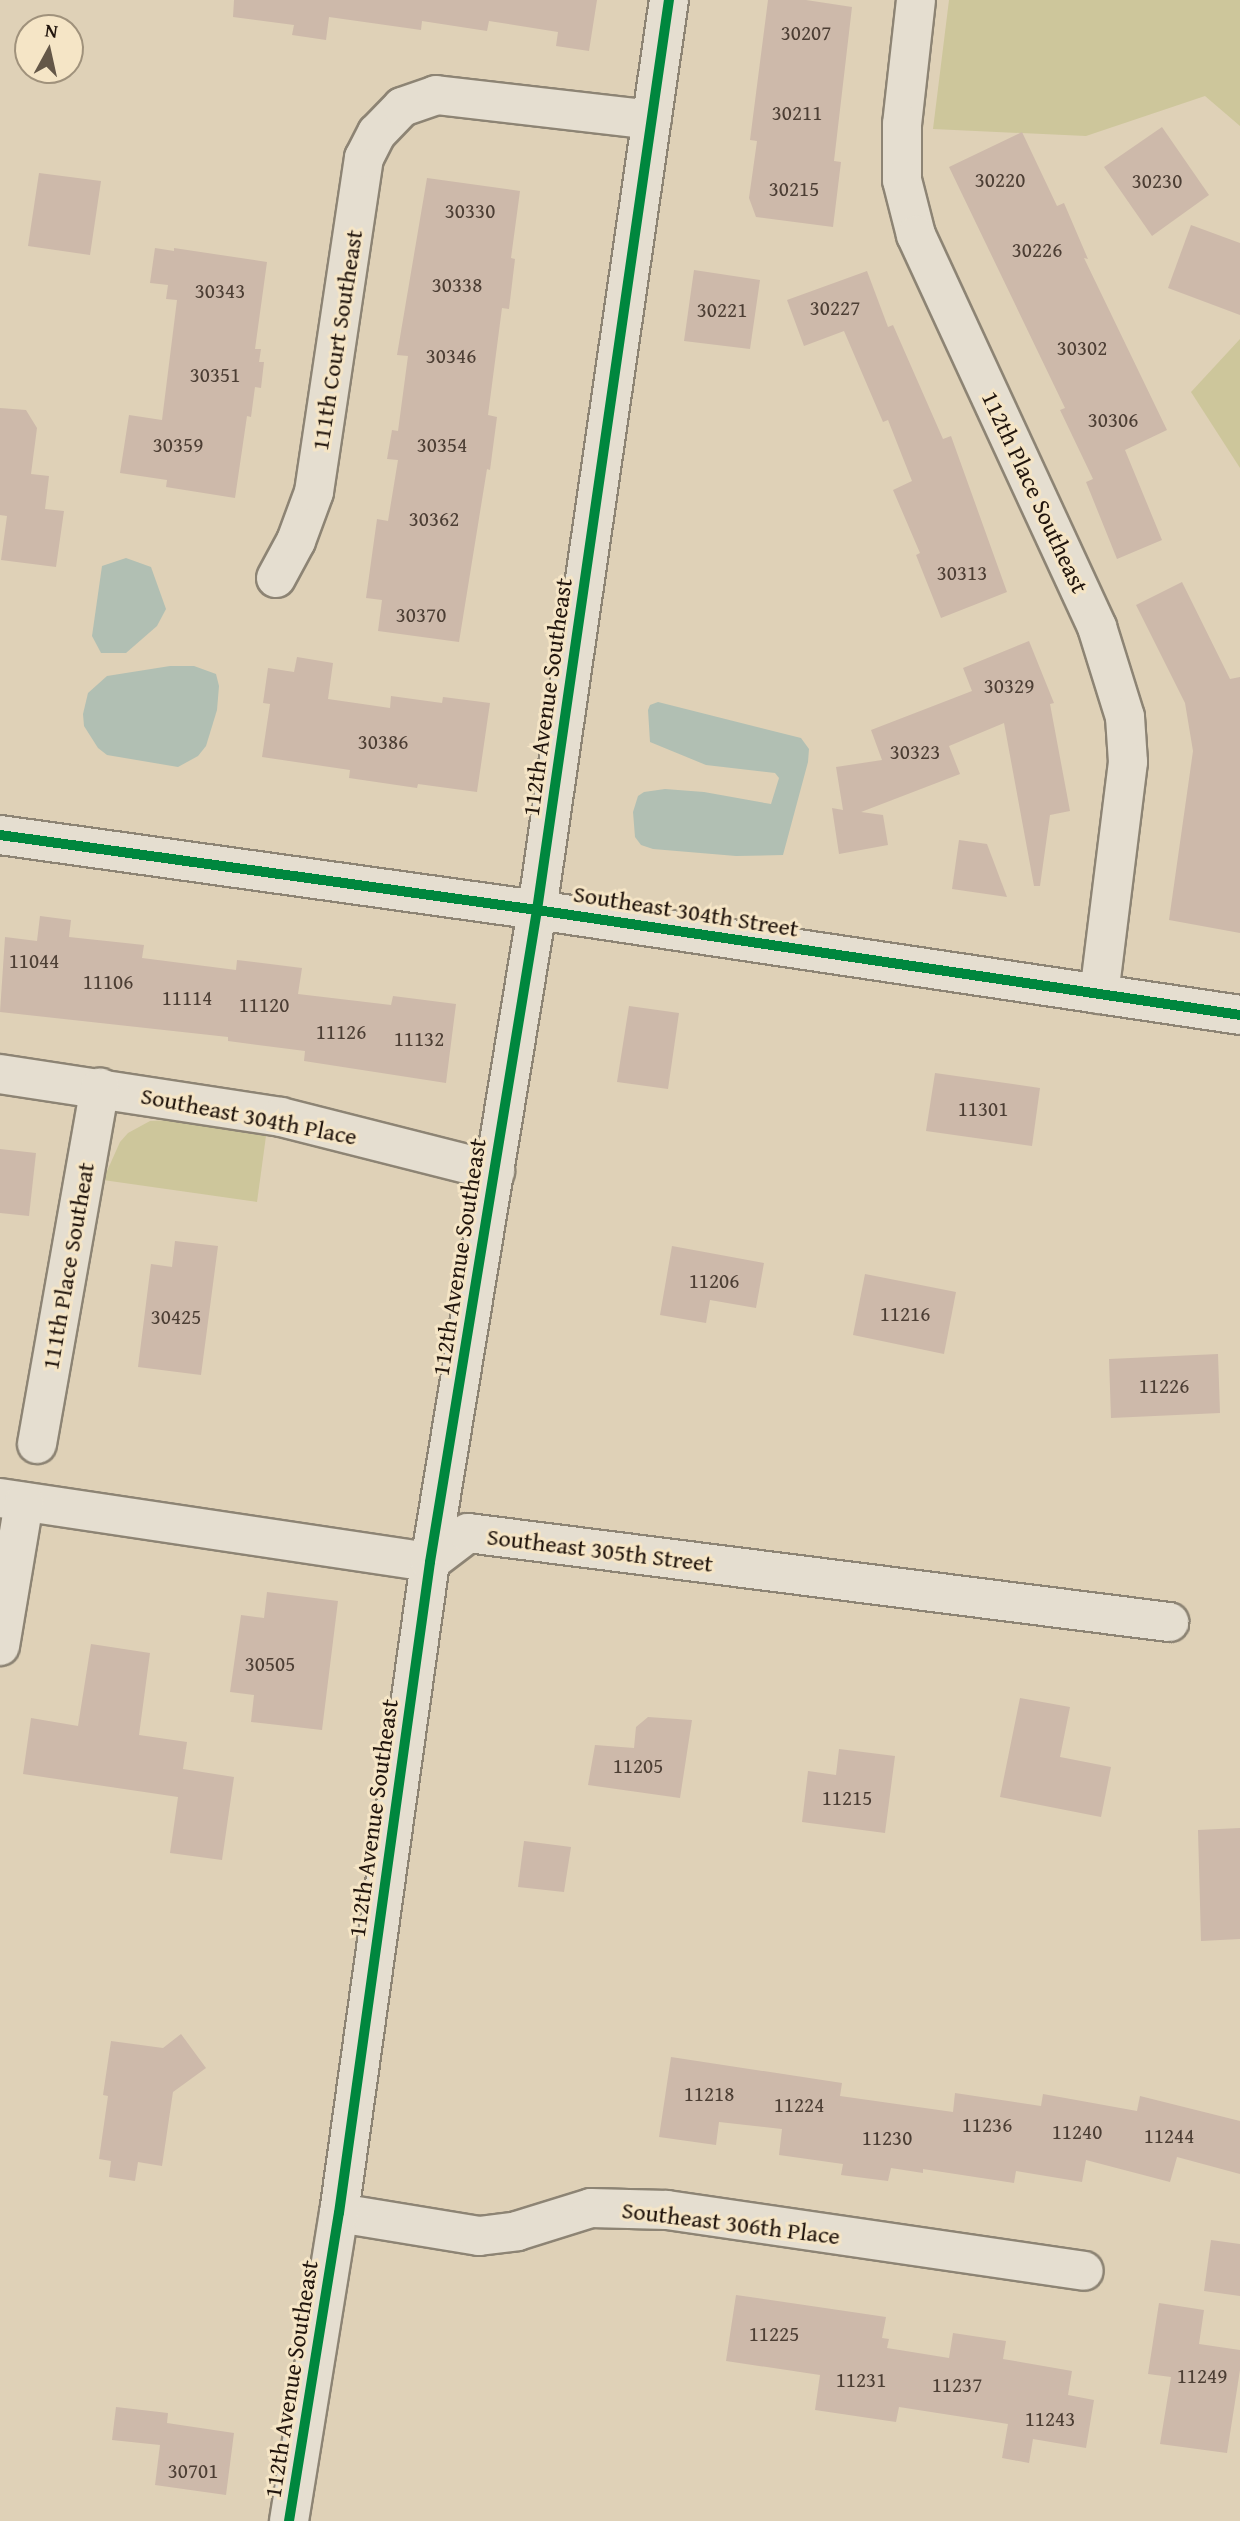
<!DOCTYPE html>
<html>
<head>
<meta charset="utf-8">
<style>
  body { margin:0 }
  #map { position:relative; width:1240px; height:2521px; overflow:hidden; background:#dfd1b7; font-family:"Gentium Book Plus",serif }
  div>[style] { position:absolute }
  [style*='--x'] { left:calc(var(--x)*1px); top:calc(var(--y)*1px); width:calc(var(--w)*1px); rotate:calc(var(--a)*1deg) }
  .green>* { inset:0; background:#cdc69b }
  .water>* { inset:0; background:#b1bfb3 }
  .building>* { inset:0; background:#cdb9aa }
  .roads { filter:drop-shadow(2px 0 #8d8474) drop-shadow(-2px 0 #8d8474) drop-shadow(0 2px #8d8474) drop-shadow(0 -2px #8d8474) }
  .minor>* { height:38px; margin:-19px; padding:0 19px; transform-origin:19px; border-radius:19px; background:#e5ded0 }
  .cycleway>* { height:10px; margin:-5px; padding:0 5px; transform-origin:5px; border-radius:5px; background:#00873e }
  span { translate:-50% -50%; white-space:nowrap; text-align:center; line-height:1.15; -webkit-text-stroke:6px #f5e5c6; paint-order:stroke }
  .number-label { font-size:21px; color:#4c3e34 }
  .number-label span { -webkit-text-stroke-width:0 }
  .street-label { font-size:24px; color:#21150d }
  .north { position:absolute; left:14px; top:14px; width:70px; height:70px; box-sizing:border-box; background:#f5e5c6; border:2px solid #a0927c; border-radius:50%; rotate:8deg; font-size:19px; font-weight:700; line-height:28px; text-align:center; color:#21150d }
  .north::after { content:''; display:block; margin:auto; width:24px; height:32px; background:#645748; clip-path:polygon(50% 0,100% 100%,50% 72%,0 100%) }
</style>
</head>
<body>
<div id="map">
  <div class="green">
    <i style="clip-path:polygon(949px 0,1240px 0,1240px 126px,1205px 96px,1086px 136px,933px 129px)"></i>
    <i style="clip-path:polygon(1240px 339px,1240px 468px,1191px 392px)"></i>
    <i style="clip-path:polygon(175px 1120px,266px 1136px,257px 1202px,103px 1180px,120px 1142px,128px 1133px,150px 1121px)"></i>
  </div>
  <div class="water">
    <i style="clip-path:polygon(126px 558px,151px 567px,166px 609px,157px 626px,126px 653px,101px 653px,92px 636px,102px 566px)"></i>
    <i style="clip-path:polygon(170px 666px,194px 666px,216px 674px,219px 686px,217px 710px,206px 746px,198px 756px,178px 767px,107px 755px,98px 748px,84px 726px,83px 714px,88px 693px,107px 676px)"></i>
    <i style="clip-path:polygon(658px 702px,801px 738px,809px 749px,808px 762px,783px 855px,736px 856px,653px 849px,641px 845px,635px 837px,633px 812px,638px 796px,644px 792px,665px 789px,704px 792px,771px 804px,779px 778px,775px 773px,706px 765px,650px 742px,648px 710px,650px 705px)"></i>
  </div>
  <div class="building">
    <i style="clip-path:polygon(234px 0,597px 0,589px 51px,556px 46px,558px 32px,489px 21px,487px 31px,422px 21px,421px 30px,329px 17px,326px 40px,292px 35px,294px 25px,233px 17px)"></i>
    <i style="clip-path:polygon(768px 0,806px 0,852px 7px,834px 161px,841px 162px,833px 227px,756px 217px,749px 198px,757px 141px,750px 140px)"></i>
    <i style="clip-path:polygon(1162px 127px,1209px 195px,1152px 236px,1104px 167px)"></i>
    <i style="clip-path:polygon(1022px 132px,1057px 206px,1064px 203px,1088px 259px,1084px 258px,1167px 430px,1125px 450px,1162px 540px,1117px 559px,1086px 482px,1093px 479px,1060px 410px,1065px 408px,949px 167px)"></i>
    <i style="clip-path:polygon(39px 173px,101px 181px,90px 255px,28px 246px)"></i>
    <i style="clip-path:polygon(427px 178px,520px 191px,511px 258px,515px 259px,509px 309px,502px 308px,488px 415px,497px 417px,490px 470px,487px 469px,459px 642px,378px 631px,382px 600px,366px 598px,377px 519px,388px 521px,398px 460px,387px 459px,392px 430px,398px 431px,408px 356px,397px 355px)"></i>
    <i style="clip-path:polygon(1191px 225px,1240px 243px,1240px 315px,1168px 288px)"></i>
    <i style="clip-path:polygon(155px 248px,174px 251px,174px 248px,267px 262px,255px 349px,261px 349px,259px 362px,264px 362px,261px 388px,255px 387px,251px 417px,247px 416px,235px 498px,166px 487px,167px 480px,120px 473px,129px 415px,162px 420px,177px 300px,166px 299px,168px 285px,150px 283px)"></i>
    <i style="clip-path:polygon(694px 270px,760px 280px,750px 349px,684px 341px)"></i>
    <i style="clip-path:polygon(867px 271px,888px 327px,893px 325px,943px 439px,951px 436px,1007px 592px,941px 618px,916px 555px,920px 553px,893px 490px,912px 481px,888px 420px,883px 422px,844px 331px,804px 346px,787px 300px)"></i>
    <i style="clip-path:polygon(0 408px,26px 410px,37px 428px,31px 474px,49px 476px,45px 509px,64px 511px,56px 567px,1px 560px,7px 516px,0 515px)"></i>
    <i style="clip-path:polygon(1182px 582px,1230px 679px,1240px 677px,1240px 933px,1169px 920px,1193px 751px,1185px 703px,1136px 605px)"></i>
    <i style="clip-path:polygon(1029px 641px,1054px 703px,1050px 704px,1070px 811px,1050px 815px,1040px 886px,1034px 886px,1004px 723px,949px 746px,960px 774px,861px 812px,883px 815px,888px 845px,839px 854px,832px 808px,843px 810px,836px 767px,882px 760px,871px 730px,972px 691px,963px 668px)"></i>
    <i style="clip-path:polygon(297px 657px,333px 663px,328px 699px,390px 708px,391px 696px,442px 703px,443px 697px,490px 703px,477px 792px,418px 784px,417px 788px,349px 778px,350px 770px,262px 757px,270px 704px,263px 703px,268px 668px,294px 672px)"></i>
    <i style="clip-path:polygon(959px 840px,987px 844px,1007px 897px,952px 889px)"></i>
    <i style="clip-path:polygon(40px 916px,71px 920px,69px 937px,144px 945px,142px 958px,236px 970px,237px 960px,302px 968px,298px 994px,391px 1005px,393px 996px,456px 1004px,446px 1083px,304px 1061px,305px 1051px,228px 1041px,228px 1037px,0 1012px,5px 937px,37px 941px)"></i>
    <i style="clip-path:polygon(629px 1006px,679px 1013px,668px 1089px,617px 1082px)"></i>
    <i style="clip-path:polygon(935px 1073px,1040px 1088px,1032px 1146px,926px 1131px)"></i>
    <i style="clip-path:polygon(0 1149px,36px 1153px,29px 1216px,0 1213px)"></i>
    <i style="clip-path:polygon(175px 1241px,218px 1246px,201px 1375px,138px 1367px,151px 1264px,172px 1267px)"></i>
    <i style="clip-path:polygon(672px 1246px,764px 1263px,756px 1308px,710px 1300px,706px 1323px,660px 1315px)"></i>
    <i style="clip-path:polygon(865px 1274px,956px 1292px,944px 1354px,853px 1335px)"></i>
    <i style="clip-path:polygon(1218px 1354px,1220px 1413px,1111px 1418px,1109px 1359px)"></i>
    <i style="clip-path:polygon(267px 1592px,338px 1601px,322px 1730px,251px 1722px,254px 1695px,230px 1692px,241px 1615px,264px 1618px)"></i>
    <i style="clip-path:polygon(91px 1644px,150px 1653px,139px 1735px,187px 1742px,183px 1769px,234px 1777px,222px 1860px,170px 1853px,178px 1797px,23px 1774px,31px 1718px,78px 1726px)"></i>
    <i style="clip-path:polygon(1020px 1698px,1070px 1707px,1060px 1757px,1111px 1767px,1101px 1817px,1000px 1797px)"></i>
    <i style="clip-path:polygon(648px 1717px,692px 1720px,680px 1798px,588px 1785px,595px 1745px,634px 1748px,636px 1727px)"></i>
    <i style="clip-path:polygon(839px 1749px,895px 1756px,885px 1833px,802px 1822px,808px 1771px,836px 1775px)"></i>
    <i style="clip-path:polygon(1240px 1828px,1240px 1939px,1201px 1941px,1198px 1830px)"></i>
    <i style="clip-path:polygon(524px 1841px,571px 1847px,564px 1892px,518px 1887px)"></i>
    <i style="clip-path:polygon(181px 2034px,206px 2068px,173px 2092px,162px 2166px,138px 2162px,135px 2181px,109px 2177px,111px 2161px,99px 2159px,108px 2096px,103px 2095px,111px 2041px,163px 2048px)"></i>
    <i style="clip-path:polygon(671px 2057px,842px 2083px,840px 2096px,953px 2112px,955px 2093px,1041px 2106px,1043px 2094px,1137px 2111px,1140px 2096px,1240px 2121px,1240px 2174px,1177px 2157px,1170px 2182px,1086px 2160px,1082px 2182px,1016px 2171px,1014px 2183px,923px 2169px,923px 2173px,891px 2168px,888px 2181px,841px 2175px,843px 2164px,779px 2155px,782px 2129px,719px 2122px,716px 2145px,659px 2137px)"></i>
    <i style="clip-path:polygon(1211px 2240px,1240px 2244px,1240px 2296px,1204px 2291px)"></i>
    <i style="clip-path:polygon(736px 2295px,886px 2317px,882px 2338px,889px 2339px,887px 2348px,949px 2358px,953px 2333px,1006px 2341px,1003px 2359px,1072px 2371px,1068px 2395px,1094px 2400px,1086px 2448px,1033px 2439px,1029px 2463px,1002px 2458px,1008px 2424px,899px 2407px,896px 2422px,815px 2410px,820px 2375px,726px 2361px)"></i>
    <i style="clip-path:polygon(1159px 2303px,1204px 2310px,1199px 2344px,1240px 2350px,1240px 2370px,1227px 2453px,1160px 2444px,1171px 2377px,1148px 2374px)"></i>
    <i style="clip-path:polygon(116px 2407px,168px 2413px,167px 2423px,234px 2433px,226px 2495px,155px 2485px,160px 2445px,112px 2440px)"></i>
  </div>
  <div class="roads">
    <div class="minor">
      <i style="--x:916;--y:0;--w:125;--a:96.4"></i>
      <i style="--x:902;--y:124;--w:56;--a:90"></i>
      <i style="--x:902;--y:180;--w:57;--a:75.7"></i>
      <i style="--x:916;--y:235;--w:432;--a:65.2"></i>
      <i style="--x:1097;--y:627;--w:94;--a:72.7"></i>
      <i style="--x:1125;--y:717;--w:45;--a:86.2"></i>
      <i style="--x:1128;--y:762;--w:234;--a:97.1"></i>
      <i style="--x:276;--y:578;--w:42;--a:-61.6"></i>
      <i style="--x:296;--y:541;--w:52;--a:-69.8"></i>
      <i style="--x:314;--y:492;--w:338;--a:-81.5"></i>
      <i style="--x:364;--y:158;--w:28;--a:-63"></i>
      <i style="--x:377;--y:133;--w:36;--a:-46"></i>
      <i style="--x:402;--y:107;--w:36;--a:-19"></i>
      <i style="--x:436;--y:95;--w:217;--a:6.6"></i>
      <i style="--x:0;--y:835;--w:542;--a:7.95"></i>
      <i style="--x:537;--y:910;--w:711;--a:8.49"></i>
      <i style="--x:0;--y:1074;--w:284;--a:8.7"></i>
      <i style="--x:281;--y:1117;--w:221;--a:14.2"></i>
      <i style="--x:37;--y:1444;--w:362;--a:-80"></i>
      <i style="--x:0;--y:1498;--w:435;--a:8.5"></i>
      <i style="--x:430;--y:1562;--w:48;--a:-37.3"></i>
      <i style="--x:468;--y:1533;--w:707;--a:7.24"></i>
      <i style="--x:0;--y:1646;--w:146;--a:-80.5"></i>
      <i style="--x:339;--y:2213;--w:142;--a:9.3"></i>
      <i style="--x:479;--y:2236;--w:38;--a:-7"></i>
      <i style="--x:517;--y:2231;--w:77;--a:-17.3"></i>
      <i style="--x:591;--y:2208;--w:76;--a:1.5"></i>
      <i style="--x:667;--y:2210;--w:421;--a:8.3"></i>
      <i style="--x:289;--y:2521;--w:312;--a:-80.8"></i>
      <i style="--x:339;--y:2213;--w:657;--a:-82.04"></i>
      <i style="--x:430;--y:1562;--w:661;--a:-80.68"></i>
      <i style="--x:537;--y:910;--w:920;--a:-81.75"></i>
    </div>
  </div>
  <div class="cycleway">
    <i style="--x:0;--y:835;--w:542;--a:7.95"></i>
    <i style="--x:537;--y:910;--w:711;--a:8.49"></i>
    <i style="--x:289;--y:2521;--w:312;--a:-80.8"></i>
    <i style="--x:339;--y:2213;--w:657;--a:-82.04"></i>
    <i style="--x:430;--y:1562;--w:661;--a:-80.68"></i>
    <i style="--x:537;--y:910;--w:920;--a:-81.75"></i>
  </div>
  <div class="number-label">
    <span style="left:806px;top:33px">30207</span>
    <span style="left:797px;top:113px">30211</span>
    <span style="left:1000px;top:180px">30220</span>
    <span style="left:1157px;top:181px">30230</span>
    <span style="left:794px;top:189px">30215</span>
    <span style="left:470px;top:211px">30330</span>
    <span style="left:1037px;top:250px">30226</span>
    <span style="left:457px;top:285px">30338</span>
    <span style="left:220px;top:291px">30343</span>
    <span style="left:835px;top:308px">30227</span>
    <span style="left:722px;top:310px">30221</span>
    <span style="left:1082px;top:348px">30302</span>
    <span style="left:451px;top:356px">30346</span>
    <span style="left:215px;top:375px">30351</span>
    <span style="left:1113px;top:420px">30306</span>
    <span style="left:178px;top:445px">30359</span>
    <span style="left:442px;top:445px">30354</span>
    <span style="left:434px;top:519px">30362</span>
    <span style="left:962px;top:573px">30313</span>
    <span style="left:421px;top:615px">30370</span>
    <span style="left:1009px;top:686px">30329</span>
    <span style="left:383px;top:742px">30386</span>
    <span style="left:915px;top:752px">30323</span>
    <span style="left:34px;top:961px">11044</span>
    <span style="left:108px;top:982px">11106</span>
    <span style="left:187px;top:998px">11114</span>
    <span style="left:264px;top:1005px">11120</span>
    <span style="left:341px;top:1032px">11126</span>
    <span style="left:419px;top:1039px">11132</span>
    <span style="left:983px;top:1109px">11301</span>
    <span style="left:714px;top:1281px">11206</span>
    <span style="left:905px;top:1314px">11216</span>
    <span style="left:176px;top:1317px">30425</span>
    <span style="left:1164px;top:1386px">11226</span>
    <span style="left:270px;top:1664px">30505</span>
    <span style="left:638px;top:1766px">11205</span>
    <span style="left:847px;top:1798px">11215</span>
    <span style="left:709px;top:2094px">11218</span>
    <span style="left:799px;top:2105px">11224</span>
    <span style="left:987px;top:2125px">11236</span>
    <span style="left:1077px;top:2132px">11240</span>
    <span style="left:1169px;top:2136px">11244</span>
    <span style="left:887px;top:2138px">11230</span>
    <span style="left:774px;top:2334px">11225</span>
    <span style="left:1202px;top:2376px">11249</span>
    <span style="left:861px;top:2380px">11231</span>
    <span style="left:957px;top:2385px">11237</span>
    <span style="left:1050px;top:2419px">11243</span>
    <span style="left:193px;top:2471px">30701</span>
  </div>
  <div class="street-label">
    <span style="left:337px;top:340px;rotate:-81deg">111th Court Southeast</span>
    <span style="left:1035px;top:492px;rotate:65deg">112th Place Southeast</span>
    <span style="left:547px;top:697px;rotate:-82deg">112th Avenue Southeast</span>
    <span style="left:686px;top:911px;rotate:9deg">Southeast 304th Street</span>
    <span style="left:249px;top:1116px;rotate:11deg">Southeast 304th Place</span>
    <span style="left:459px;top:1257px;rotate:-81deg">112th Avenue Southeast</span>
    <span style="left:68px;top:1266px;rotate:-80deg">111th Place Southeat</span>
    <span style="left:600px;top:1550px;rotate:7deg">Southeast 305th Street</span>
    <span style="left:373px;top:1818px;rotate:-82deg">112th Avenue Southeast</span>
    <span style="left:731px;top:2223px;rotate:7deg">Southeast 306th Place</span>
    <span style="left:291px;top:2379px;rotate:-81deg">112th Avenue Southeast</span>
  </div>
  <div class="north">N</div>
</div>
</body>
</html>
